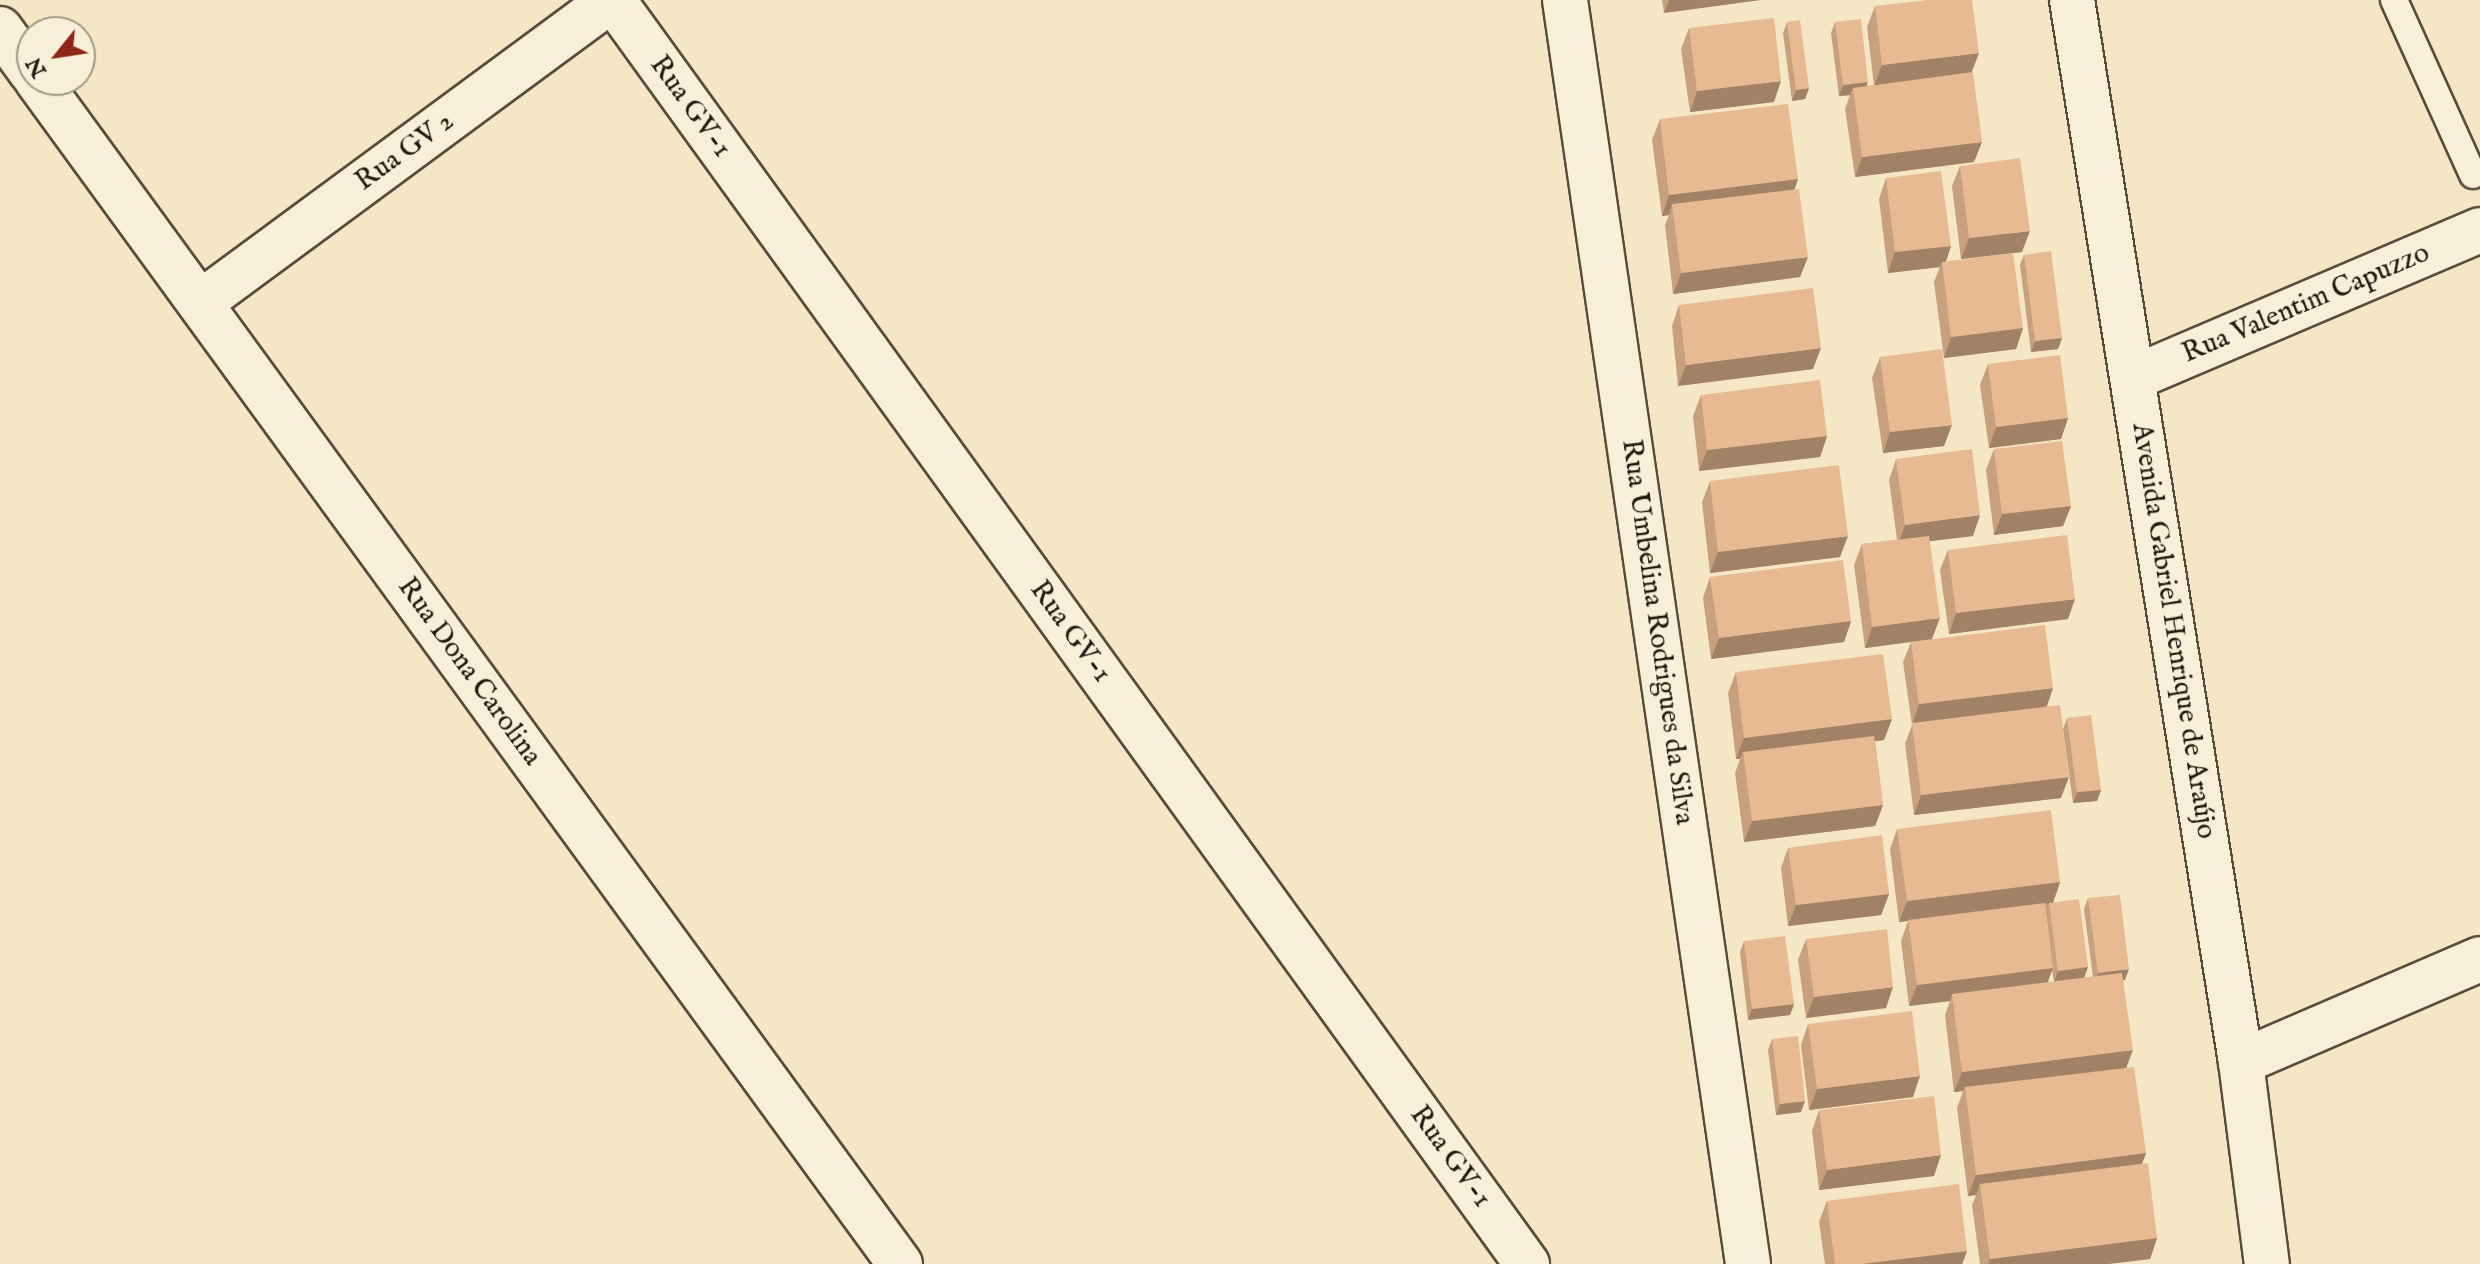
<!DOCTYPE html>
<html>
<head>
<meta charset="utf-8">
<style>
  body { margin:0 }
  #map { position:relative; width:2480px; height:1264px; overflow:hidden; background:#f5e7c5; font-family:"IM FELL English",serif }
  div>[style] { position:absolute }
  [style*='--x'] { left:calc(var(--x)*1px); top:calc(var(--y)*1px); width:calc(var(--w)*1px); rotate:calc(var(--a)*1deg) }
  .roads { filter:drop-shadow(2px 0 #574c3c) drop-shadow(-2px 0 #574c3c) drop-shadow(0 2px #574c3c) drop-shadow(0 -2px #574c3c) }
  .lane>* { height:26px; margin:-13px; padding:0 13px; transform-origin:13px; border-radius:13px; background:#f8efd9 }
  .street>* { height:44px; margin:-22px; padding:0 22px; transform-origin:22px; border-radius:22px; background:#f8efd9 }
  .secondary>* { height:44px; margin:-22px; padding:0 22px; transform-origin:22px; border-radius:22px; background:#f8efd9 }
  .wall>* { inset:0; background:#c7a07e }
  .shaded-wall>* { inset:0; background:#a28266 }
  .building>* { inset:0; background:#e7ba92 }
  span { translate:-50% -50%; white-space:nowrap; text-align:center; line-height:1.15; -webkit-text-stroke:7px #f8efd9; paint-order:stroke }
  .street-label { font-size:28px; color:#22190f }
  .north { position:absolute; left:16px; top:16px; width:80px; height:80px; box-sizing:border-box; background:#f8efd9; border:2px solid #a29988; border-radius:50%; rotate:240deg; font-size:22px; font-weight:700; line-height:32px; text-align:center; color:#22190f }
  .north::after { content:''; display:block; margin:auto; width:28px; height:36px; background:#8f2418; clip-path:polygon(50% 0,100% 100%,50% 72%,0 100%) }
</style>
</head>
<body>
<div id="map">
  <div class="roads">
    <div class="lane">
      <i style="--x:2394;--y:0;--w:192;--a:65.7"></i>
    </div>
    <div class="street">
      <i style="--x:613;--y:0;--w:1560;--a:54.13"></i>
      <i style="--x:1565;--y:0;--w:1277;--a:81.76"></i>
      <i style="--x:0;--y:29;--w:54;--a:54"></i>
      <i style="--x:37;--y:80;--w:1465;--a:53.91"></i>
      <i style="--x:200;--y:303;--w:511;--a:-36.4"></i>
      <i style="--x:2133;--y:378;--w:377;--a:-23.1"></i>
      <i style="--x:2241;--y:1062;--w:260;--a:-23.3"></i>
    </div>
    <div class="secondary">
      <i style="--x:2072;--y:0;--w:1075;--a:80.96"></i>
      <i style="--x:2241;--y:1062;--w:204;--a:82.7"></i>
    </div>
  </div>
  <div class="wall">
    <i style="clip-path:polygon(1662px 0,1760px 0,1664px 13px)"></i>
    <i style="clip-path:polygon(1875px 6px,1972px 72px,1974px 162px,1855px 177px,1845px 109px,1850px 95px,1839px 96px,1831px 33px,1835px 22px,1867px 86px,1874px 85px,1867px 27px)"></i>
    <i style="clip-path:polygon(1787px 22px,1809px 88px,1805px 99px,1792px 101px,1783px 33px)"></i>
    <i style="clip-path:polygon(1689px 28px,1774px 102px,1690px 112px,1681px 49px)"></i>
    <i style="clip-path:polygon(1660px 119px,1798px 179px,1794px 189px,1800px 277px,1673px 294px,1665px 225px,1669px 215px,1662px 216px,1652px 140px)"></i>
    <i style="clip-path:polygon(1960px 166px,2022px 252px,1961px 259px,1952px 186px)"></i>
    <i style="clip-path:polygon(1886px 178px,1951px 246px,1946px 261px,2023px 328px,2016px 349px,1944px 358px,1934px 282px,1940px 267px,1888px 273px,1879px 199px)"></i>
    <i style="clip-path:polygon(2024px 255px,2062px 338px,2058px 349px,2031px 352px,2020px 265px)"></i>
    <i style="clip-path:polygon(1679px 305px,1813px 369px,1678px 386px,1672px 326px)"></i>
    <i style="clip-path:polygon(1880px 357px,1944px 446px,1883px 453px,1872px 378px)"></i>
    <i style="clip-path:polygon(1988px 364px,2068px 418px,2061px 439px,1989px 448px,1980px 385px)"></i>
    <i style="clip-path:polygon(1701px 395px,1827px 436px,1820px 457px,1699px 471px,1693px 416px)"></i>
    <i style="clip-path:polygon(1994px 449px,2071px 506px,2063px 526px,1994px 535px,1986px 470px)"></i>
    <i style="clip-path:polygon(1896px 459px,1973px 536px,1930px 541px,1932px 639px,2046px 707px,2061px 798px,1914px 815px,1905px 744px,1912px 725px,1903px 662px,1911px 642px,1865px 648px,1854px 565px,1862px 544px,1897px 540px,1889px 480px)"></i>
    <i style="clip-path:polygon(1710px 481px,1840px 557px,1710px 573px,1702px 502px)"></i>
    <i style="clip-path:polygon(1948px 550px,2068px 619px,1949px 634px,1940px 570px)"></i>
    <i style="clip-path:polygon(1710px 577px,1851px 621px,1844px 642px,1711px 659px,1703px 598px)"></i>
    <i style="clip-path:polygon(1736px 672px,1892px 719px,1884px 740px,1875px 741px,1883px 805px,1875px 826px,1744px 842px,1735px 773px,1740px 759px,1736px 759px,1728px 693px)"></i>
    <i style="clip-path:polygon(2067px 718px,2101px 790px,2097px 801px,2073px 803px,2063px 729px)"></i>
    <i style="clip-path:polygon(evenodd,1897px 829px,2060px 882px,2053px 902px,2088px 967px,2084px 978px,2093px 977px,2084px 909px,2088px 898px,2125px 980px,2123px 980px,2127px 1068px,2146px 1153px,2142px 1164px,2157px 1238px,2150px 1259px,2108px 1264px,1980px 1264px,1972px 1205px,1976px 1195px,1968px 1196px,1957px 1108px,1963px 1091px,1954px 1092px,1945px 1015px,1950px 1001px,1909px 1006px,1901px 941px,1908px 921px,1899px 922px,1890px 849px,1897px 829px,2052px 970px,2054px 982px,2048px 982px,2052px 970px)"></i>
    <i style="clip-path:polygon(1788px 848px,1889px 894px,1881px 915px,1788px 926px,1781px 868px)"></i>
    <i style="clip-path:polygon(1806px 939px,1886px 1008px,1806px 1018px,1798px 960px)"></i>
    <i style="clip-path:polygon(1744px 941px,1794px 1004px,1790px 1015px,1748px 1020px,1740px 952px)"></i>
    <i style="clip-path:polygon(1808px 1024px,1913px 1097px,1809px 1110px,1801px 1045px)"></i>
    <i style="clip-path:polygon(1772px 1039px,1801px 1112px,1776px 1115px,1768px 1050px)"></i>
    <i style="clip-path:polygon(1819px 1110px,1934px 1176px,1819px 1190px,1812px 1131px)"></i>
    <i style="clip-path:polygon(1827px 1201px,1967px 1251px,1962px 1264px,1825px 1264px,1819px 1222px)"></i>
  </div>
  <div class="shaded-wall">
    <i style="clip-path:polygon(1669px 0,1760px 0,1664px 13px)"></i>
    <i style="clip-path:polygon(1979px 53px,1971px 74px,1874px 86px,1882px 65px)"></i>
    <i style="clip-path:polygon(1781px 81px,1774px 102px,1690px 112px,1697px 91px)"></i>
    <i style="clip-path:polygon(1868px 82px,1864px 93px,1853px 88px,1850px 95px,1839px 96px,1843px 85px)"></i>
    <i style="clip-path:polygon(1809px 88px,1805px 99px,1792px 101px,1796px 90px)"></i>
    <i style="clip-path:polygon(1982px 142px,1974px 162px,1855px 177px,1862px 157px)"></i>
    <i style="clip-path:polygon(1798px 179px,1791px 200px,1672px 204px,1669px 215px,1662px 216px,1669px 195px)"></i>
    <i style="clip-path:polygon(2030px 231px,2022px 252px,1961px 259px,1969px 238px)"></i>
    <i style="clip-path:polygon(1951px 246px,1944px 267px,1942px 262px,1940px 267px,1888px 273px,1895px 252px)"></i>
    <i style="clip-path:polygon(1808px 257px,1800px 277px,1673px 294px,1681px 273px)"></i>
    <i style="clip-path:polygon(2023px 328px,2016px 349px,1944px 358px,1951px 337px)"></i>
    <i style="clip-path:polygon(2062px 338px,2058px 349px,2031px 352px,2035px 341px)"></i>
    <i style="clip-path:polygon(1821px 348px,1813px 369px,1678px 386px,1686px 365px)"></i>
    <i style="clip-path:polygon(2068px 418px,2061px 439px,1989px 448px,1996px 427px)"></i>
    <i style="clip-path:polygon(1952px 425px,1944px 446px,1883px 453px,1890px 432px)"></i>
    <i style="clip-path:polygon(1827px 436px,1820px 457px,1699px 471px,1707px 450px)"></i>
    <i style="clip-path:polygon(2071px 506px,2063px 526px,1994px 535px,2002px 514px)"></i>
    <i style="clip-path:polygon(1980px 515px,1973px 536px,1898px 545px,1905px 525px)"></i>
    <i style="clip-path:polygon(1848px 536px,1840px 557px,1710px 573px,1718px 552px)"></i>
    <i style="clip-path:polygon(2075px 599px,2068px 619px,1949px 634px,1956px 613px)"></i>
    <i style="clip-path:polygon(1940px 618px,1932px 639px,1865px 648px,1872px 627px)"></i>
    <i style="clip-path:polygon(1851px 621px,1844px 642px,1711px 659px,1719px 638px)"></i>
    <i style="clip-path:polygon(2053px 688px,2046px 709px,1912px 725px,1919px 704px)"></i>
    <i style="clip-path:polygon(1892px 719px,1884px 740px,1743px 758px,1743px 752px,1740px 759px,1736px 759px,1744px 738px)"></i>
    <i style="clip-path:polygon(2069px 777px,2061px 798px,1914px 815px,1921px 795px)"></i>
    <i style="clip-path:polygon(2101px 790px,2097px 801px,2073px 803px,2077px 792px)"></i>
    <i style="clip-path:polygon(1883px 805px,1875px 826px,1744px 842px,1752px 821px)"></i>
    <i style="clip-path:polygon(2060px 882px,2053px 903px,1899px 922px,1907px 901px)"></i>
    <i style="clip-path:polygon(1889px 894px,1881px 915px,1788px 926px,1796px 905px)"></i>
    <i style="clip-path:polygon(2088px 967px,2084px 978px,2054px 982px,2058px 971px)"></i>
    <i style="clip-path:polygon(2053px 968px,2045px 989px,1952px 994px,1950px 1001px,1909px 1006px,1917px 985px)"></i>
    <i style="clip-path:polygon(2129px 969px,2125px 980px,2094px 984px,2098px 973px)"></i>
    <i style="clip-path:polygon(1893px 987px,1886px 1008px,1806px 1018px,1814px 997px)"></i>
    <i style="clip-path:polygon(1794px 1004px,1790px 1015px,1748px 1020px,1752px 1009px)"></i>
    <i style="clip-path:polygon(2133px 1050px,2125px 1071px,1965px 1087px,1963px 1091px,1954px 1092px,1962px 1072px)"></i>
    <i style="clip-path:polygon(1920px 1076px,1913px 1097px,1809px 1110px,1817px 1089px)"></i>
    <i style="clip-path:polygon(1805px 1101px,1801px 1112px,1776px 1115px,1780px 1104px)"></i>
    <i style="clip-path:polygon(2146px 1153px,2138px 1174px,1980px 1184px,1976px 1195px,1968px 1196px,1976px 1175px)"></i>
    <i style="clip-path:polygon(1941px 1155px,1934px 1176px,1819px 1190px,1827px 1170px)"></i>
    <i style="clip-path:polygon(2157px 1238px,2150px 1259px,2108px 1264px,1988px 1264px,1990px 1259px)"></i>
    <i style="clip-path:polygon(1967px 1251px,1962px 1264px,1861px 1264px)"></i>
  </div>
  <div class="building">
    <i style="clip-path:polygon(1928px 0,1972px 0,1979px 53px,1882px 65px,1875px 6px)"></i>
    <i style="clip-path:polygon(1774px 18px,1781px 81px,1697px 91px,1689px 28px)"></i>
    <i style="clip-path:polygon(1861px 19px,1868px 82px,1843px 85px,1835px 22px)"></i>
    <i style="clip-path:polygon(1800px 20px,1809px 88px,1796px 90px,1787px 22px)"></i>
    <i style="clip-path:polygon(1973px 72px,1982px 142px,1862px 157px,1853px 88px)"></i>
    <i style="clip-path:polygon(1788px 104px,1798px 179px,1669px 195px,1660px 119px)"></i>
    <i style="clip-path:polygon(2020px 158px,2030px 231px,1969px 238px,1960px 166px)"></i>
    <i style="clip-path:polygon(1941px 171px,1951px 246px,1895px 252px,1886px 178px)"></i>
    <i style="clip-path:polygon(1799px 189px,1808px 257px,1681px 273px,1672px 204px)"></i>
    <i style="clip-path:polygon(2051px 251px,2062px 338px,2035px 341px,2024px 255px)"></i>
    <i style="clip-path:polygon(2013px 253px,2023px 328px,1951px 337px,1942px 262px)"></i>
    <i style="clip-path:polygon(1813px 288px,1821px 348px,1686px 365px,1679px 305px)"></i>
    <i style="clip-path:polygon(1942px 349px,1952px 425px,1890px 432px,1880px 357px)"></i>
    <i style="clip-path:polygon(2060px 355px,2068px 418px,1996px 427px,1988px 364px)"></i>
    <i style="clip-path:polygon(1820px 380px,1827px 436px,1707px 450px,1701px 395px)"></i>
    <i style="clip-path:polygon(2062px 441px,2071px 506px,2002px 514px,1994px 449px)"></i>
    <i style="clip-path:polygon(1972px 449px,1980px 515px,1905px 525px,1896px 459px)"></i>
    <i style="clip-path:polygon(1839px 465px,1848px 536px,1718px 552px,1710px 481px)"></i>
    <i style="clip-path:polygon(2067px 535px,2075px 599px,1956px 613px,1948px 550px)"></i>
    <i style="clip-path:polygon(1929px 536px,1940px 618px,1872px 627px,1862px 544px)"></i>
    <i style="clip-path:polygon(1843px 560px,1851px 621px,1719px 638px,1710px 577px)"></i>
    <i style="clip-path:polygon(2045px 625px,2053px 688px,1919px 704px,1911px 642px)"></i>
    <i style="clip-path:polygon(1883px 654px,1892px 719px,1744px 738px,1736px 672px)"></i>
    <i style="clip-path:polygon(2060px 705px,2069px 777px,1921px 795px,1912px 723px)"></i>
    <i style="clip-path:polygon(2091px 715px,2101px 790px,2077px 792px,2067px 718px)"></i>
    <i style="clip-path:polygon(1874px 736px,1883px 805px,1752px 821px,1743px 752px)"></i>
    <i style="clip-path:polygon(2051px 810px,2060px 882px,1907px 901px,1897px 829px)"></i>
    <i style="clip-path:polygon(1882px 835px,1889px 894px,1796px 905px,1788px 848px)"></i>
    <i style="clip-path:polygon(2120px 895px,2129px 969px,2098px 973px,2088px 898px)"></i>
    <i style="clip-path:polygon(2079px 899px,2088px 967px,2058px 971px,2049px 903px)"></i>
    <i style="clip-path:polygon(2045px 903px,2053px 968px,1917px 985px,1908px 920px)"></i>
    <i style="clip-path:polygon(1887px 929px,1893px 987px,1814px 997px,1806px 939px)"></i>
    <i style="clip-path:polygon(1785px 936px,1794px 1004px,1752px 1009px,1744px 941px)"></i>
    <i style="clip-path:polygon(2122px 973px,2133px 1050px,1962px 1072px,1952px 994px)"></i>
    <i style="clip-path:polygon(1912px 1011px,1920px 1076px,1817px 1089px,1808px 1024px)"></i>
    <i style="clip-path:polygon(1798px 1036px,1805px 1101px,1780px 1104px,1772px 1039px)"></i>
    <i style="clip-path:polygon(2134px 1067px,2146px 1153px,1976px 1175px,1965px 1087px)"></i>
    <i style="clip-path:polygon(1934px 1096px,1941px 1155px,1827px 1170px,1819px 1110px)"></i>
    <i style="clip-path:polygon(2148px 1163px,2157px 1238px,1990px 1259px,1980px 1184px)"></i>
    <i style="clip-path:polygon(1959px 1184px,1967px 1251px,1861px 1264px,1835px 1264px,1827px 1201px)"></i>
  </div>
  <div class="street-label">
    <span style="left:690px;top:107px;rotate:54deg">Rua GV-1</span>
    <span style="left:405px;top:152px;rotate:-36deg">Rua GV 2</span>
    <span style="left:2306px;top:304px;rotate:-23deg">Rua Valentim Capuzzo</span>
    <span style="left:2173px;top:631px;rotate:81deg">Avenida Gabriel Henrique de Araújo</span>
    <span style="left:1070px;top:632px;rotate:54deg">Rua GV-1</span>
    <span style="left:1657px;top:632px;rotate:82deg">Rua Umbelina Rodrigues da Silva</span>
    <span style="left:469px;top:672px;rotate:54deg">Rua Dona Carolina</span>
    <span style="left:1450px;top:1157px;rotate:54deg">Rua GV-1</span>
  </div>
  <div class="north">N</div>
</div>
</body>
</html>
